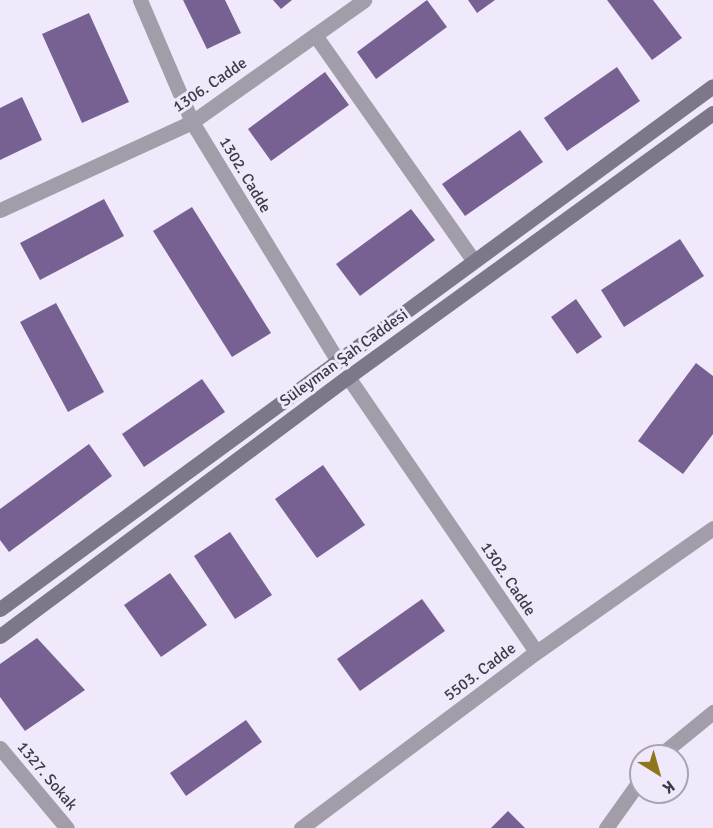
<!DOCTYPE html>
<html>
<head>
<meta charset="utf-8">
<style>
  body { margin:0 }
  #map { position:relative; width:713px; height:828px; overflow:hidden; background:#f0e9fb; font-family:Signika,sans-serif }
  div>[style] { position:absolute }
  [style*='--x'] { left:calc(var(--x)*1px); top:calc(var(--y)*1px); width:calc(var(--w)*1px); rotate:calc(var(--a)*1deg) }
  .building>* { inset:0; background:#776193 }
  .minor>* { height:15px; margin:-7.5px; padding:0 7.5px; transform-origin:7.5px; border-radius:7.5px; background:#a29da9 }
  .tertiary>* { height:15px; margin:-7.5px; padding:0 7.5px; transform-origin:7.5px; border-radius:7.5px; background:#a29da9 }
  .secondary>* { height:15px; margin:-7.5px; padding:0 7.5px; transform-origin:7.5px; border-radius:7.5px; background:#7e7789 }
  span { translate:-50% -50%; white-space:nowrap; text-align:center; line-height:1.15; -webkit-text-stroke:6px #f0e9fb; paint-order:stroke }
  .street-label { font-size:16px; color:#3f3a46 }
  .north { position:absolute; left:629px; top:744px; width:60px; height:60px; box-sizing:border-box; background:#f0e9fb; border:2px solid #a9a3b3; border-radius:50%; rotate:143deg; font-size:16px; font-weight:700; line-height:24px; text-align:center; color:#3f3a46 }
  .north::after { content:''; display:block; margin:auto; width:21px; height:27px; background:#8d761b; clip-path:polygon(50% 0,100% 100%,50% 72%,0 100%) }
</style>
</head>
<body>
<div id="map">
  <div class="building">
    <i style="clip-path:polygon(183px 0,225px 0,241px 33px,207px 49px)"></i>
    <i style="clip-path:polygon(273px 0,292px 0,281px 9px)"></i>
    <i style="clip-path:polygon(427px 0,447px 27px,376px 79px,357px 52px)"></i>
    <i style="clip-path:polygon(468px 0,495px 0,477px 13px)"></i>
    <i style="clip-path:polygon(607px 0,653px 0,682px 38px,652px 60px)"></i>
    <i style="clip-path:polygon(89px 13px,129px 102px,82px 123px,42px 34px)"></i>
    <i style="clip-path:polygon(617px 67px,640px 101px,567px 151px,544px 118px)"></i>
    <i style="clip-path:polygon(325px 72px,349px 105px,271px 161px,248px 129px)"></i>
    <i style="clip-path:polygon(22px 97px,42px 140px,0 160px,0 108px)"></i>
    <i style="clip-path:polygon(520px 130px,543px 162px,465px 216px,442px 184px)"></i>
    <i style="clip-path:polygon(104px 199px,124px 236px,40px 280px,20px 243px)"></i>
    <i style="clip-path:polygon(192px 207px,271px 333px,232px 357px,153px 231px)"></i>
    <i style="clip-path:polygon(411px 209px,435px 240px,360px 296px,336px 264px)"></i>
    <i style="clip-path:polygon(680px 239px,704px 276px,624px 327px,601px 290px)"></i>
    <i style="clip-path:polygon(576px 299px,602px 337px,577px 354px,551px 317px)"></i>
    <i style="clip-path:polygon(56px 303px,104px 392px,68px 412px,20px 322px)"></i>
    <i style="clip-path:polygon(696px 363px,713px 376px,713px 434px,683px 474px,638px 441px)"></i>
    <i style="clip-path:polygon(202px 379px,225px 412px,144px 467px,122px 434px)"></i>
    <i style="clip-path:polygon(89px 444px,112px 476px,9px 552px,0 540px,0 509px)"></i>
    <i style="clip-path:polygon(323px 465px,365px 525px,317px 558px,275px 499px)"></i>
    <i style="clip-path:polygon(230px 532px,272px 595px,235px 619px,194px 556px)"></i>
    <i style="clip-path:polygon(170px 573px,207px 625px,161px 657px,124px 605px)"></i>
    <i style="clip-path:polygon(422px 599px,445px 631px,360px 691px,337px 659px)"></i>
    <i style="clip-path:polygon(37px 638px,85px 690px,25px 731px,0 697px,0 664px)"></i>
    <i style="clip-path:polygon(246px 720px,262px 742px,186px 796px,170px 773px)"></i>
    <i style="clip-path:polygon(508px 811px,525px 828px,491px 828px)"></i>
  </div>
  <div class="minor">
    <i style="--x:0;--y:748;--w:104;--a:50.1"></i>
    <i style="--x:659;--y:756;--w:70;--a:-39.2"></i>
    <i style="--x:301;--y:828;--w:284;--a:-36.8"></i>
    <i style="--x:528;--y:658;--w:226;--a:-35.1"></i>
    <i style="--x:606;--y:828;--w:60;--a:-54.5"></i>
  </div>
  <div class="tertiary">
    <i style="--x:140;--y:0;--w:133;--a:66.9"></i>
    <i style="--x:192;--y:122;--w:279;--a:58.6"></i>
    <i style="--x:315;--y:35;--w:275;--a:54.9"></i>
    <i style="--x:0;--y:210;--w:211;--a:-24.6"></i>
    <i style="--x:192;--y:122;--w:211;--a:-35.3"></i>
    <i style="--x:348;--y:377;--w:333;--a:55.6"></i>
  </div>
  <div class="secondary">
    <i style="--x:0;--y:609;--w:884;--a:-36.26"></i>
    <i style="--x:0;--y:636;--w:434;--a:-36.7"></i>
    <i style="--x:348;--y:377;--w:450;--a:-35.9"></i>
  </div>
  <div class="street-label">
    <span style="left:210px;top:85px;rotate:-34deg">1306. Cadde</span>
    <span style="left:245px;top:175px;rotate:59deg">1302. Cadde</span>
    <span style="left:344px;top:358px;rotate:-36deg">Süleyman Şah Caddesi</span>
    <span style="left:508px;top:579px;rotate:56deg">1302. Cadde</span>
    <span style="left:480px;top:672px;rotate:-37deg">5503. Cadde</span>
    <span style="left:47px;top:776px;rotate:50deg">1327. Sokak</span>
  </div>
  <div class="north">K</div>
</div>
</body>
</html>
